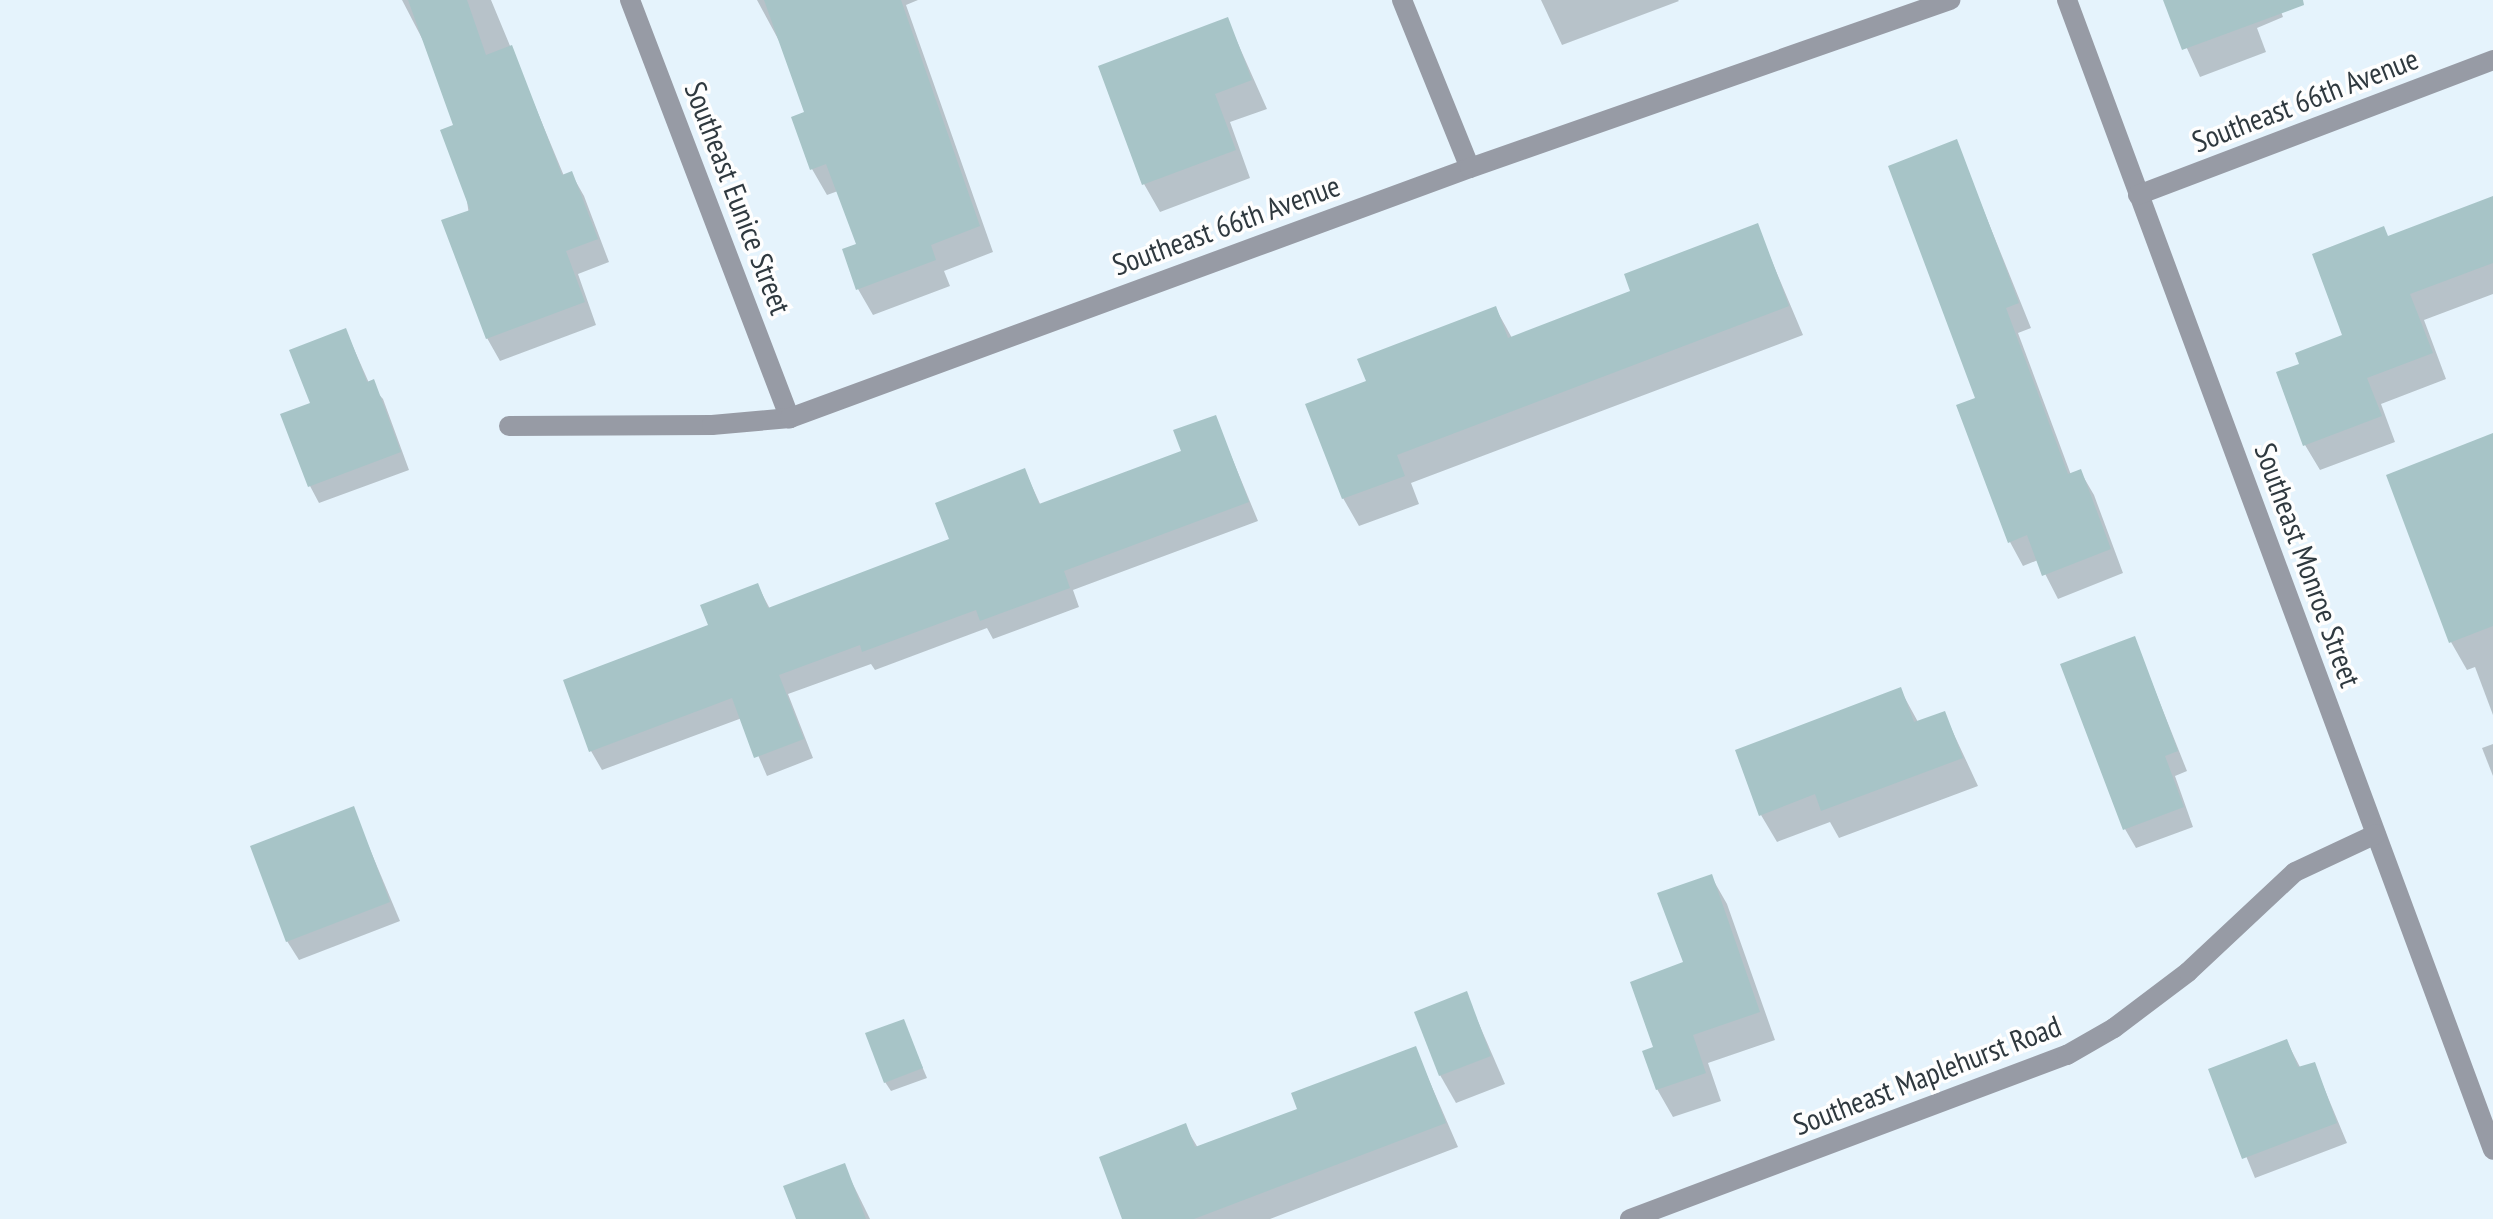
<!DOCTYPE html>
<html>
<head>
<meta charset="utf-8">
<style>
  body { margin:0 }
  #map { position:relative; width:2493px; height:1219px; overflow:hidden; background:#e5f3fc; font-family:"PT Sans Narrow",sans-serif }
  div>[style] { position:absolute }
  [style*='--x'] { left:calc(var(--x)*1px); top:calc(var(--y)*1px); width:calc(var(--w)*1px); rotate:calc(var(--a)*1deg) }
  .shadow>* { inset:0; background:#0003 }
  .building>* { inset:0; background:#a7c4c7 }
  .minor>* { height:20px; margin:-10px; padding:0 10px; transform-origin:10px; border-radius:10px; background:#979ba5 }
  span { translate:-50% -50%; white-space:nowrap; text-align:center; line-height:1.15; -webkit-text-stroke:7px #fefefe; paint-order:stroke }
  .street-label { font-size:30px; color:#2f393f }
</style>
</head>
<body>
<div id="map">
  <div class="shadow">
    <i style="clip-path:polygon(402px 0,491px 0,564px 176px,571px 173px,584px 196px,609px 262px,578px 274px,596px 325px,500px 361px,487px 338px,456px 126px,428px 50px)"></i>
    <i style="clip-path:polygon(757px 0,918px 0,906px 5px,993px 252px,944px 271px,950px 286px,873px 315px,858px 289px,859px 245px,838px 191px,827px 195px,812px 169px,793px 118px,807px 113px,784px 50px)"></i>
    <i style="clip-path:polygon(1541px 0,1678px 0,1679px 1px,1562px 45px)"></i>
    <i style="clip-path:polygon(2165px 0,2277px 0,2283px 17px,2257px 28px,2266px 52px,2200px 77px)"></i>
    <i style="clip-path:polygon(1227px 19px,1267px 109px,1230px 122px,1250px 178px,1160px 212px,1144px 184px)"></i>
    <i style="clip-path:polygon(1956px 142px,2031px 328px,2018px 333px,2071px 475px,2080px 471px,2094px 495px,2123px 573px,2058px 599px,2038px 560px,2023px 566px,2010px 542px,1978px 399px)"></i>
    <i style="clip-path:polygon(2493px 198px,2493px 294px,2424px 320px,2446px 379px,2381px 404px,2395px 442px,2320px 470px,2305px 445px,2302px 365px,2345px 336px,2389px 238px)"></i>
    <i style="clip-path:polygon(1757px 226px,1803px 335px,1411px 483px,1419px 504px,1359px 526px,1343px 498px,1368px 382px,1496px 309px,1512px 338px,1633px 292px)"></i>
    <i style="clip-path:polygon(346px 331px,369px 383px,383px 399px,409px 470px,319px 503px,310px 486px,312px 404px)"></i>
    <i style="clip-path:polygon(1215px 417px,1258px 521px,1073px 590px,1079px 607px,993px 639px,987px 628px,875px 670px,871px 664px,788px 694px,813px 758px,767px 776px,742px 718px,602px 770px,591px 751px,565px 681px,710px 626px,758px 586px,770px 609px,952px 540px,1025px 471px,1041px 506px,1184px 452px)"></i>
    <i style="clip-path:polygon(2493px 436px,2493px 715px,2475px 667px,2467px 670px,2451px 642px)"></i>
    <i style="clip-path:polygon(2134px 638px,2187px 771px,2175px 776px,2193px 827px,2136px 848px,2125px 829px)"></i>
    <i style="clip-path:polygon(1900px 689px,1918px 722px,1944px 713px,1978px 786px,1839px 838px,1830px 822px,1777px 842px,1761px 815px)"></i>
    <i style="clip-path:polygon(2493px 744px,2493px 776px,2482px 748px)"></i>
    <i style="clip-path:polygon(353px 809px,400px 921px,299px 960px,287px 941px)"></i>
    <i style="clip-path:polygon(1711px 876px,1727px 904px,1775px 1040px,1708px 1063px,1721px 1101px,1673px 1117px,1657px 1089px)"></i>
    <i style="clip-path:polygon(1466px 994px,1505px 1084px,1456px 1103px,1440px 1075px)"></i>
    <i style="clip-path:polygon(903px 1021px,927px 1078px,891px 1091px,885px 1082px)"></i>
    <i style="clip-path:polygon(2287px 1042px,2301px 1069px,2314px 1064px,2347px 1143px,2255px 1178px,2211px 1070px)"></i>
    <i style="clip-path:polygon(1415px 1048px,1458px 1147px,1270px 1219px,1124px 1219px,1185px 1126px,1198px 1148px,1299px 1110px)"></i>
    <i style="clip-path:polygon(844px 1166px,870px 1219px,798px 1219px)"></i>
  </div>
  <div class="building">
    <i style="clip-path:polygon(408px 0,467px 0,486px 55px,512px 45px,562px 175px,572px 171px,598px 239px,566px 251px,585px 302px,486px 339px,441px 220px,470px 210px,440px 130px,453px 125px)"></i>
    <i style="clip-path:polygon(764px 0,901px 0,980px 226px,931px 245px,936px 260px,856px 290px,842px 249px,856px 244px,826px 164px,810px 170px,791px 117px,804px 112px)"></i>
    <i style="clip-path:polygon(2163px 0,2303px 0,2304px 5px,2182px 50px)"></i>
    <i style="clip-path:polygon(1228px 17px,1252px 80px,1215px 94px,1236px 150px,1142px 185px,1098px 66px)"></i>
    <i style="clip-path:polygon(1957px 139px,2019px 303px,2006px 308px,2068px 474px,2081px 469px,2111px 549px,2042px 576px,2027px 535px,2008px 543px,1956px 405px,1975px 398px,1888px 166px)"></i>
    <i style="clip-path:polygon(2493px 196px,2493px 263px,2410px 294px,2433px 353px,2367px 378px,2382px 416px,2303px 446px,2276px 372px,2299px 364px,2295px 353px,2342px 335px,2312px 254px,2384px 226px,2388px 236px)"></i>
    <i style="clip-path:polygon(1758px 223px,1789px 306px,1397px 455px,1405px 476px,1342px 499px,1305px 404px,1366px 381px,1357px 359px,1496px 306px,1508px 338px,1630px 291px,1624px 274px)"></i>
    <i style="clip-path:polygon(346px 328px,367px 382px,374px 379px,401px 452px,308px 487px,280px 414px,310px 403px,289px 350px)"></i>
    <i style="clip-path:polygon(1216px 415px,1249px 502px,1064px 571px,1070px 588px,980px 621px,976px 610px,862px 652px,860px 645px,779px 675px,804px 739px,754px 758px,732px 698px,589px 752px,563px 680px,708px 625px,700px 605px,758px 583px,768px 608px,949px 539px,935px 503px,1025px 468px,1039px 504px,1181px 451px,1173px 430px)"></i>
    <i style="clip-path:polygon(2493px 433px,2493px 626px,2449px 643px,2386px 475px)"></i>
    <i style="clip-path:polygon(2135px 636px,2178px 751px,2165px 756px,2184px 807px,2123px 830px,2060px 664px)"></i>
    <i style="clip-path:polygon(1901px 687px,1914px 722px,1945px 711px,1963px 758px,1821px 811px,1815px 794px,1759px 816px,1735px 750px)"></i>
    <i style="clip-path:polygon(354px 806px,390px 902px,286px 942px,250px 846px)"></i>
    <i style="clip-path:polygon(1712px 874px,1760px 1012px,1693px 1035px,1706px 1073px,1656px 1090px,1642px 1051px,1653px 1047px,1630px 982px,1683px 962px,1657px 893px)"></i>
    <i style="clip-path:polygon(1467px 991px,1491px 1056px,1439px 1076px,1414px 1012px)"></i>
    <i style="clip-path:polygon(904px 1019px,923px 1068px,884px 1083px,865px 1033px)"></i>
    <i style="clip-path:polygon(2287px 1039px,2298px 1067px,2315px 1062px,2337px 1123px,2242px 1159px,2208px 1069px)"></i>
    <i style="clip-path:polygon(1416px 1046px,1446px 1123px,1194px 1219px,1122px 1219px,1099px 1157px,1186px 1123px,1195px 1147px,1297px 1109px,1291px 1093px)"></i>
    <i style="clip-path:polygon(845px 1163px,866px 1219px,796px 1219px,783px 1186px)"></i>
  </div>
  <div class="minor">
    <i style="--x:630;--y:0;--w:448;--a:69.1"></i>
    <i style="--x:1402;--y:0;--w:181;--a:68"></i>
    <i style="--x:2067;--y:0;--w:1226;--a:69.67"></i>
    <i style="--x:2138;--y:195;--w:380;--a:-20.8"></i>
    <i style="--x:509;--y:426;--w:203;--a:-0.3"></i>
    <i style="--x:712;--y:425;--w:78;--a:-5.1"></i>
    <i style="--x:790;--y:418;--w:724;--a:-20.19"></i>
    <i style="--x:1470;--y:168;--w:509;--a:-19.29"></i>
    <i style="--x:1630;--y:1219;--w:467;--a:-20.6"></i>
    <i style="--x:2067;--y:1055;--w:54;--a:-29.9"></i>
    <i style="--x:2114;--y:1028;--w:93;--a:-37.1"></i>
    <i style="--x:2188;--y:972;--w:146;--a:-43.1"></i>
    <i style="--x:2295;--y:872;--w:89;--a:-25.1"></i>
  </div>
  <div class="street-label">
    <span style="left:2305px;top:100px;rotate:-21deg">Southeast 66th Avenue</span>
    <span style="left:738px;top:198px;rotate:69deg">Southeast Eunice Street</span>
    <span style="left:1226px;top:225px;rotate:-20deg">Southeast 66th Avenue</span>
    <span style="left:2308px;top:565px;rotate:70deg">Southeast Monroe Street</span>
    <span style="left:1927px;top:1075px;rotate:-21deg">Southeast Maplehurst Road</span>
  </div>
</div>
</body>
</html>
